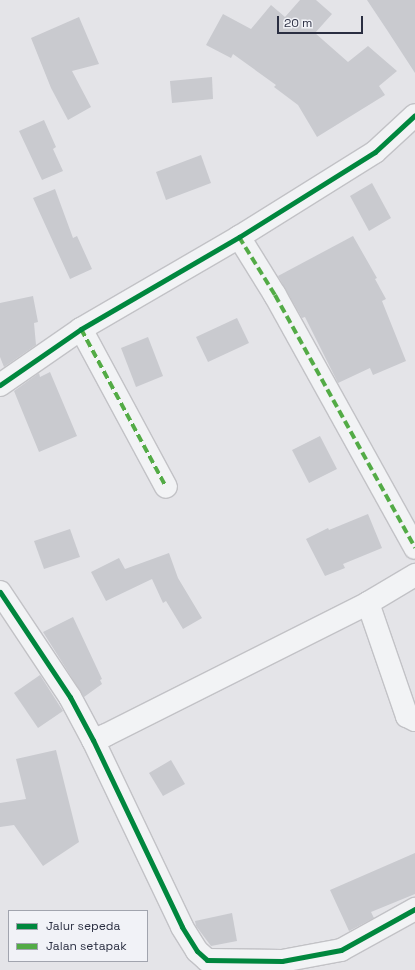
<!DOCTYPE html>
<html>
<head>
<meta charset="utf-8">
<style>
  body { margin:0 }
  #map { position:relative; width:415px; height:970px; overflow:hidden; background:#e4e4e8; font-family:"Space Grotesk",sans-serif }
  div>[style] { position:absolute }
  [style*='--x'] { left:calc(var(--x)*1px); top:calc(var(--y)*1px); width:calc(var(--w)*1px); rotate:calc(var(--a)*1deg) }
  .building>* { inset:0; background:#c9cacf }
  .roads { filter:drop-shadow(1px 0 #c2c2c6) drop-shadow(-1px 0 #c2c2c6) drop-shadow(0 1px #c2c2c6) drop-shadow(0 -1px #c2c2c6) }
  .street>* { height:22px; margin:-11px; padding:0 11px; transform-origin:11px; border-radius:11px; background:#f2f3f5 }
  .quiet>* { height:4px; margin-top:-2px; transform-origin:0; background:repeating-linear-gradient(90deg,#53ab46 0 8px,transparent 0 12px) }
  .cycleway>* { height:5px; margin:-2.5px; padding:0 2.5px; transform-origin:2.5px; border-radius:2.5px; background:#00873e }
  span { translate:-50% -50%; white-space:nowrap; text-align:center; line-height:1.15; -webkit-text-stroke:3px #f1f2f7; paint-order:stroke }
  .legend { position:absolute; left:8px; top:910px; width:140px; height:52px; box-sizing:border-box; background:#f1f2f7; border:1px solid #a1a4ae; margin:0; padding:5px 7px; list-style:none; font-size:12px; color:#2a2e41 }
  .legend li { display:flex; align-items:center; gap:8px; height:20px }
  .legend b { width:20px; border:1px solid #a1a4ae }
  .scale { position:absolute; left:277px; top:16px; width:86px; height:18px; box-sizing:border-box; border:2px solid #2a2e41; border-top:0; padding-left:5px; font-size:12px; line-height:14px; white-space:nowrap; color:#2a2e41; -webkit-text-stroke:3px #f1f2f7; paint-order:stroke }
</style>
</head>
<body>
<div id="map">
  <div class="building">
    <i style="clip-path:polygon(300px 0,316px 0,332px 14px,315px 33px,348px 62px,368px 46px,397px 71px,379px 86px,385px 95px,317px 137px,298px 105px,274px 87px,276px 85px,233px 54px,231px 58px,206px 45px,223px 14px,251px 29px,271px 5px,285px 17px)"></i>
    <i style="clip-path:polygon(367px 0,415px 0,415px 73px,387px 30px)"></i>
    <i style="clip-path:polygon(79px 17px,99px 64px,72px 71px,91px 107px,68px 120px,51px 88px,31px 38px)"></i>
    <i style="clip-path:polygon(212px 77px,213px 99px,172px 103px,170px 81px)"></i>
    <i style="clip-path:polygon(44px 120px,56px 147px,53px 149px,63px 171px,42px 180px,19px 131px)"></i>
    <i style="clip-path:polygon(201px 155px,211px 183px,166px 200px,156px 172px)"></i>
    <i style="clip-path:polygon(372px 183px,391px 218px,369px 231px,350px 196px)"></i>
    <i style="clip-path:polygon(55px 189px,73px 238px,77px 236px,92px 269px,70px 279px,33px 198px)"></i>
    <i style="clip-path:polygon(353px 236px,377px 278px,375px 279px,386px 299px,382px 301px,406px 361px,373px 375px,370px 368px,338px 383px,305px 317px,302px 318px,278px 276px)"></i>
    <i style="clip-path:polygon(33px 296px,38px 322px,34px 323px,36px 345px,4px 367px,0 357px,0 303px)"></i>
    <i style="clip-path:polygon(237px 318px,249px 343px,208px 362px,196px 337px)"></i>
    <i style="clip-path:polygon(148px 337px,163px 376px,136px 387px,121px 348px)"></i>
    <i style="clip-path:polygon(50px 372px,77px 436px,39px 452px,14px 391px,39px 373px,40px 377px)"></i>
    <i style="clip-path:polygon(320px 436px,337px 469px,309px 483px,292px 450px)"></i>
    <i style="clip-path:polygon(368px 514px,382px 548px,343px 564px,345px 568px,325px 576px,306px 539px,328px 528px,329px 530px)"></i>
    <i style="clip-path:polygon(70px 529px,80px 557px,44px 569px,34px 541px)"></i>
    <i style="clip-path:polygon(169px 553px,178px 578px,202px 618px,183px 629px,166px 601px,163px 603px,152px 579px,106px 601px,91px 572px,119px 558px,125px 569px)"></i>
    <i style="clip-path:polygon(73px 617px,102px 679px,100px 680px,102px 684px,84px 697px,43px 632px)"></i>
    <i style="clip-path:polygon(40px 675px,63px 711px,38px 728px,14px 693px)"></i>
    <i style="clip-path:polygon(56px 750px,79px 842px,43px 866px,14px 825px,0 827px,0 803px,26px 799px,16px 759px)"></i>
    <i style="clip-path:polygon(171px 760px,185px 784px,163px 796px,149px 773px)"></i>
    <i style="clip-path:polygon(415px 853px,415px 894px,371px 912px,374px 918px,349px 931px,330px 890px)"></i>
    <i style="clip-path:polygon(232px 913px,237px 941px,211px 946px,196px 926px,195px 921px)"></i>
  </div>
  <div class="roads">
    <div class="street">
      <i style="--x:239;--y:237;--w:68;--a:58.2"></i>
      <i style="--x:275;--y:295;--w:289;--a:61"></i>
      <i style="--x:81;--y:329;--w:179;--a:61.7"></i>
      <i style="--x:0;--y:385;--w:98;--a:-34.7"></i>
      <i style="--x:81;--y:329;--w:183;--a:-30.2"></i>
      <i style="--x:239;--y:237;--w:160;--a:-32"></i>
      <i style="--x:375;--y:152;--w:54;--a:-42.8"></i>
      <i style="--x:0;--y:592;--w:126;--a:56.3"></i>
      <i style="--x:70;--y:697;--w:49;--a:61.9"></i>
      <i style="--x:93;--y:740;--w:207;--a:64.5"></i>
      <i style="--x:182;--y:927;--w:28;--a:58"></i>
      <i style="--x:197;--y:951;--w:13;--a:42"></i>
      <i style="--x:207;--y:960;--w:75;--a:0.8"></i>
      <i style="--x:282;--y:961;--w:60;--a:-10.6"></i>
      <i style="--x:341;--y:950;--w:85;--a:-29"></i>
      <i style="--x:368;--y:603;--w:120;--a:71"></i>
      <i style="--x:407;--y:716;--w:9;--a:27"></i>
      <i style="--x:93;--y:740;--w:14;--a:-21"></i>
      <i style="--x:106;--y:735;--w:293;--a:-26.7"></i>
      <i style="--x:368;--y:603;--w:55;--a:-30.8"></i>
    </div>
  </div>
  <div class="quiet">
    <i style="--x:239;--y:237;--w:68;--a:58.2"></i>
    <i style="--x:275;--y:295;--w:289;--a:61"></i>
    <i style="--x:81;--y:329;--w:179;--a:61.7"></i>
  </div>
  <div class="cycleway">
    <i style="--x:0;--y:385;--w:98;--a:-34.7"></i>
    <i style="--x:81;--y:329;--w:183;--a:-30.2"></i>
    <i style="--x:239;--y:237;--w:160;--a:-32"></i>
    <i style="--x:375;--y:152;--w:54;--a:-42.8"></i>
    <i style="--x:0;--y:592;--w:126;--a:56.3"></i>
    <i style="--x:70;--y:697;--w:49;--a:61.9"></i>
    <i style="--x:93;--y:740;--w:207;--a:64.5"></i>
    <i style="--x:182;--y:927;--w:28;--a:58"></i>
    <i style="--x:197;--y:951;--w:13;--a:42"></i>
    <i style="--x:207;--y:960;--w:75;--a:0.8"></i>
    <i style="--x:282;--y:961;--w:60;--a:-10.6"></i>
    <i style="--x:341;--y:950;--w:85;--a:-29"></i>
  </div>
  <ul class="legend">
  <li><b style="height:5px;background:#00873e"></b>Jalur sepeda</li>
  <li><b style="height:5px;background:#53ab46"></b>Jalan setapak</li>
  </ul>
  <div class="scale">20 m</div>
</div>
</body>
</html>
